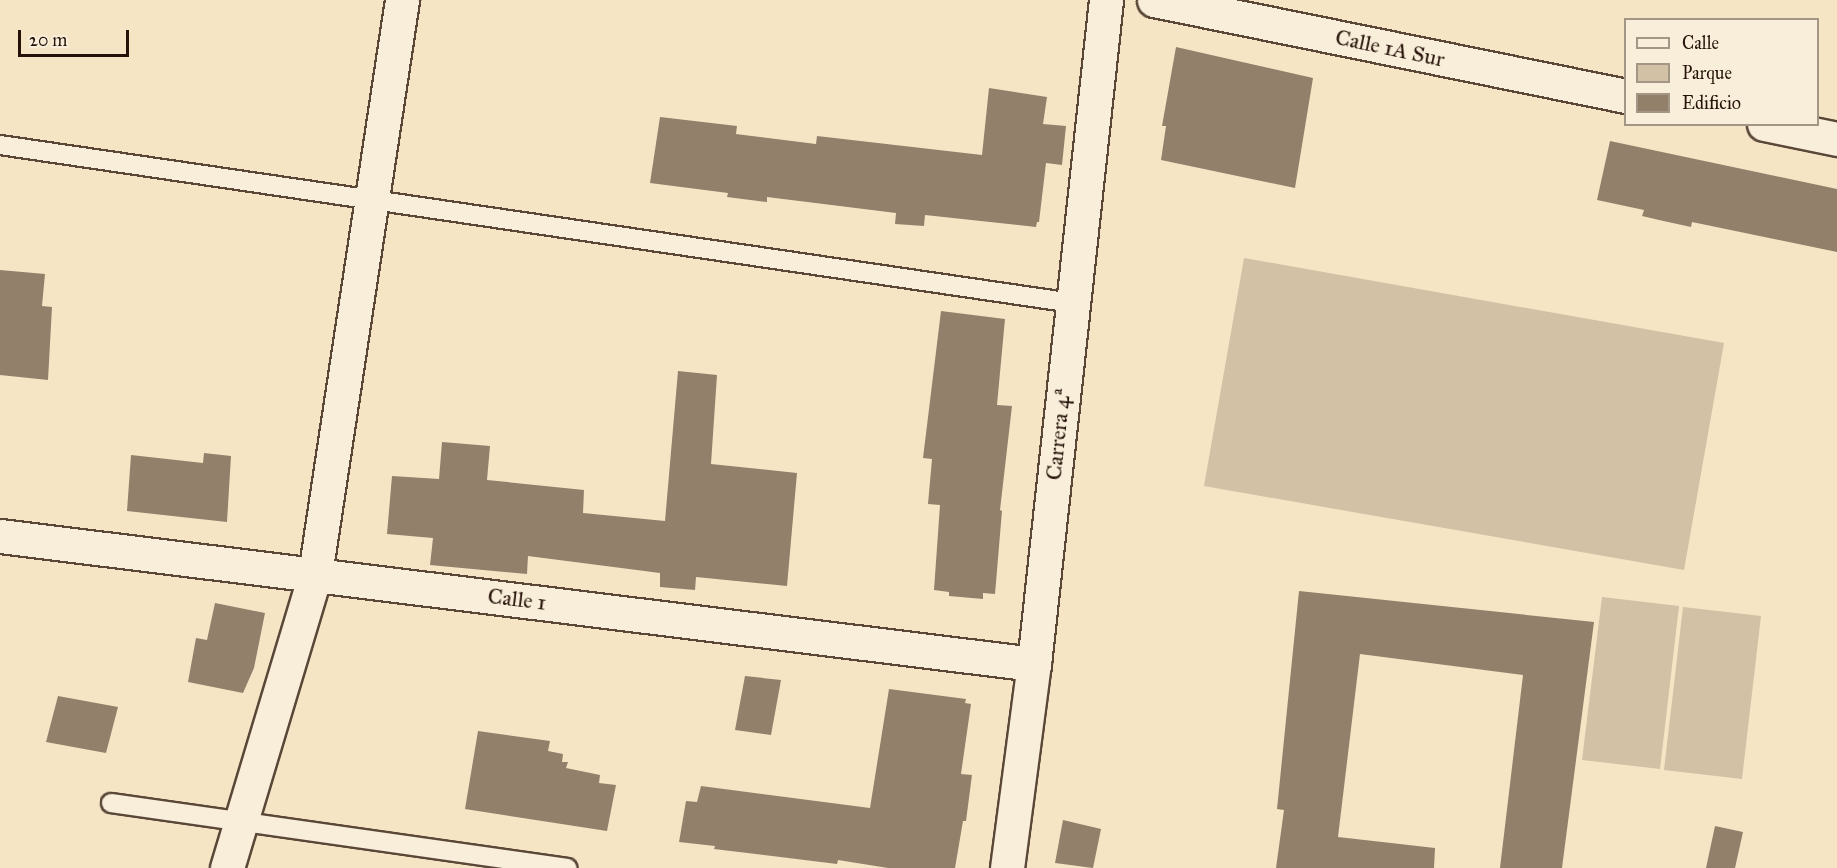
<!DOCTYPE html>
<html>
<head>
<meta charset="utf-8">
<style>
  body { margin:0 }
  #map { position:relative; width:1837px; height:868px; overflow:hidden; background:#f5e5c5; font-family:"IM FELL Great Primer",serif }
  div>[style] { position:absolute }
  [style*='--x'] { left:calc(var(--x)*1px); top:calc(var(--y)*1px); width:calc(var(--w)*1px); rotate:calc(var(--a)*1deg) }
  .green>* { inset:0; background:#d2c1a5 }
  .building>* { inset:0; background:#92806b }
  .roads { filter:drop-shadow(2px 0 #5a4738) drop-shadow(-2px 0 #5a4738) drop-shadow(0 2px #5a4738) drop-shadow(0 -2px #5a4738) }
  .lane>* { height:18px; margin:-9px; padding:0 9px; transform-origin:9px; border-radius:9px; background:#f8eed9 }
  .street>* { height:33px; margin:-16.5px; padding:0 16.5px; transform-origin:16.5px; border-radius:16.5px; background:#f8eed9 }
  .secondary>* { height:33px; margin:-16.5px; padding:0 16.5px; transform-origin:16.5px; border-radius:16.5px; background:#f8eed9 }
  span { translate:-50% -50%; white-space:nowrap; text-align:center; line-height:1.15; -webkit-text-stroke:4.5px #f8eed9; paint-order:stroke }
  .street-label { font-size:22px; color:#261209 }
  .legend { position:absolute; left:1624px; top:18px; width:195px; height:108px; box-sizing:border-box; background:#f8eed9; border:2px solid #a49686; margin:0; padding:8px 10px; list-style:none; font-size:18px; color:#261209 }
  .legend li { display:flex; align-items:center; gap:12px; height:30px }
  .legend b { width:30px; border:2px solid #a49686 }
  .scale { position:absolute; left:18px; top:30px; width:111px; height:27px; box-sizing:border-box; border:3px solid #261209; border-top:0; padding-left:8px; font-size:18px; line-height:21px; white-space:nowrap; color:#261209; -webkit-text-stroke:4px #f8eed9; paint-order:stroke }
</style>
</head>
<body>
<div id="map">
  <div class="green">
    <i style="clip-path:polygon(1244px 258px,1724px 343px,1684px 570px,1204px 486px)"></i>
    <i style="clip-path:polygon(1602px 597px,1679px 606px,1660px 769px,1582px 760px)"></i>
    <i style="clip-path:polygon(1683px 607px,1761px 616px,1742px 779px,1664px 770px)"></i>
  </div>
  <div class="building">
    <i style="clip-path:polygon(1176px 47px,1313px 78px,1295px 188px,1161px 160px,1166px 126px,1162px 126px)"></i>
    <i style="clip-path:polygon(989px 88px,1047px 97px,1043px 124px,1066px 126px,1062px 165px,1046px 163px,1039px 222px,1037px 222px,1036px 227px,925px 215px,924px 226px,895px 224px,896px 213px,767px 197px,767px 202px,727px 197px,728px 193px,650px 183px,660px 117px,737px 126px,736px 134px,816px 144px,817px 136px,982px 155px)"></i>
    <i style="clip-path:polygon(1610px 141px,1837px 189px,1837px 252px,1692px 222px,1691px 227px,1659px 220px,1642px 216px,1644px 210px,1597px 200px)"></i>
    <i style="clip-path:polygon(0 270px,45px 274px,42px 306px,52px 307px,48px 380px,0 375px)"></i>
    <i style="clip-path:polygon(941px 311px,1005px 319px,997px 405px,1012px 406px,1000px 510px,1002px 511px,995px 594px,983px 593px,983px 599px,949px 596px,949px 592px,934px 590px,940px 505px,928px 504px,932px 459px,923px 458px)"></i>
    <i style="clip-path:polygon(678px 371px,717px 375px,711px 464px,797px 473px,787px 586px,696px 577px,695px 590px,660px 587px,660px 573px,528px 556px,527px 574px,430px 565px,433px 538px,387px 534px,392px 476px,439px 479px,442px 442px,490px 446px,487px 480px,584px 490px,583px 513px,665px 521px)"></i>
    <i style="clip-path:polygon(204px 453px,231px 456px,227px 522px,127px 511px,131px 455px,203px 463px)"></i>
    <i style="clip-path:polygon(1299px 591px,1594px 622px,1562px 868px,1500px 868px,1523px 675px,1360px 654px,1338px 837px,1435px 848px,1434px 868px,1276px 868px,1284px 810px,1277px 809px)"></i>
    <i style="clip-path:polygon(215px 603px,265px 613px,254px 668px,243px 693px,188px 682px,196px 638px,207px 640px)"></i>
    <i style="clip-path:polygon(745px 676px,781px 680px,771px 735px,735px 730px)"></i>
    <i style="clip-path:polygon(889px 689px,966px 699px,965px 703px,971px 704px,961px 774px,972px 775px,966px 821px,963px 821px,955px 868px,888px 868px,838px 860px,837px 864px,714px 849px,715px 846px,679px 842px,686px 801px,697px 802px,701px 786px,870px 808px)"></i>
    <i style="clip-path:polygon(58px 696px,118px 707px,106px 753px,46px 742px)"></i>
    <i style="clip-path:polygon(478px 731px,550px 741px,548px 751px,563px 754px,562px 762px,568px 762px,566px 768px,600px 775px,599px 783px,616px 785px,607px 831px,465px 809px)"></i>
    <i style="clip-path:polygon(1063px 820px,1101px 829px,1093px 868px,1055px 863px)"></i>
    <i style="clip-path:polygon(1715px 826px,1743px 832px,1735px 868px,1706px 868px)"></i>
  </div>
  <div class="roads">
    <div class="lane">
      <i style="--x:0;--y:145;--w:1084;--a:8.38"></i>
      <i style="--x:111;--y:803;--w:461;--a:8.1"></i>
    </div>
    <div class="street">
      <i style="--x:1154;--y:0;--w:482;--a:11.5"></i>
      <i style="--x:1764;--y:124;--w:75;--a:11.6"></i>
      <i style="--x:0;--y:536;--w:1042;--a:7.06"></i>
      <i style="--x:227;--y:868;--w:307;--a:-73.3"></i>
      <i style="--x:315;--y:574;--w:581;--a:-81.38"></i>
    </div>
    <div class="secondary">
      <i style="--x:1007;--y:868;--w:206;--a:-82.5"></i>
      <i style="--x:1034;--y:664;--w:668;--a:-83.81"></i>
    </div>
  </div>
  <div class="street-label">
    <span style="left:1390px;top:48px;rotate:12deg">Calle 1A Sur</span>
    <span style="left:1058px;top:434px;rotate:-84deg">Carrera 4ª</span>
    <span style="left:517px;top:599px;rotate:7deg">Calle 1</span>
  </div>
  <ul class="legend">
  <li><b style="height:8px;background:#f8eed9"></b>Calle</li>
  <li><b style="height:16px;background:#d2c1a5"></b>Parque</li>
  <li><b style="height:16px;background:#92806b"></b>Edificio</li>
  </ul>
  <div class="scale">20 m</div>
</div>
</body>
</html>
